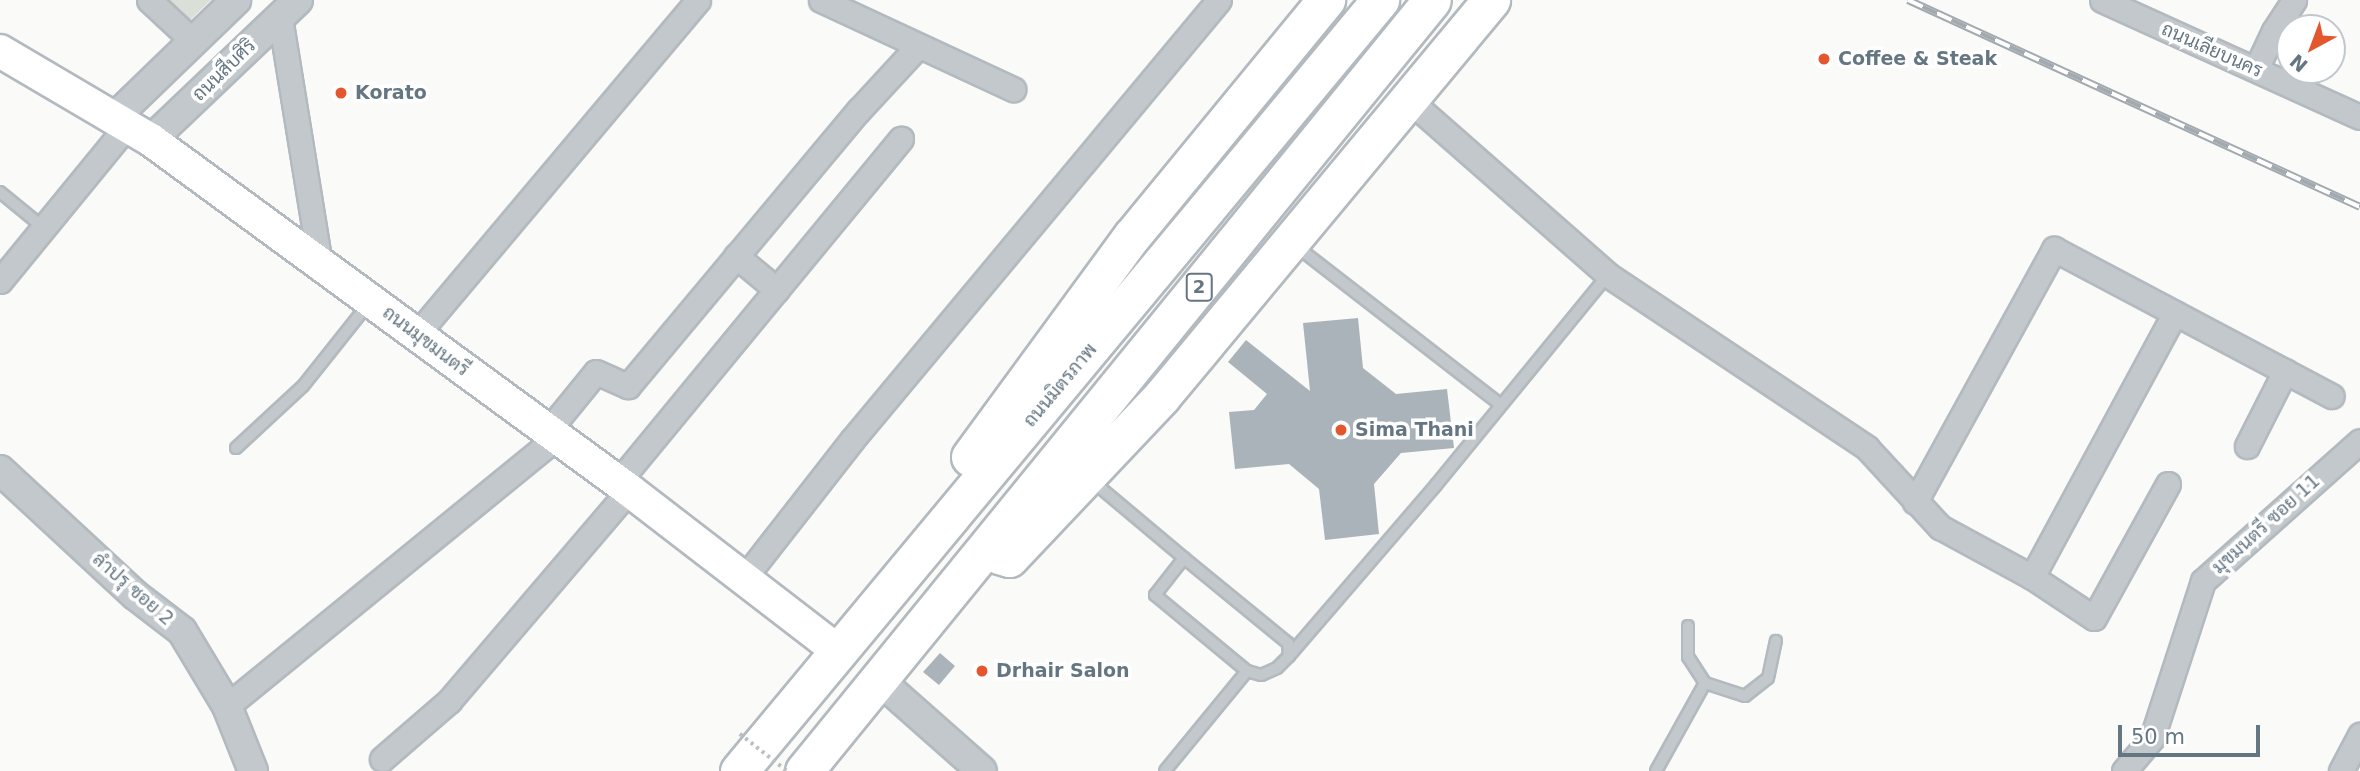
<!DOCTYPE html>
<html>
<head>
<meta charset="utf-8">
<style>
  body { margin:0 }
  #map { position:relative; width:2360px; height:771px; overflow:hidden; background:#fafaf8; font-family:"DejaVu Sans",Sarabun,sans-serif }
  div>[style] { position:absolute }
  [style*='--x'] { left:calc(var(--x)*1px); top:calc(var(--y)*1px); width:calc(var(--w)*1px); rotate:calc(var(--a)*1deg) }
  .green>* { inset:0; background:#dadfd7 }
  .building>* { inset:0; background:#aab3b9 }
  .roads { filter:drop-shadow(2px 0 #b3babf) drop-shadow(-2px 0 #b3babf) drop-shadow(0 2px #b3babf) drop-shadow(0 -2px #b3babf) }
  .service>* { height:10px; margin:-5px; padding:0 5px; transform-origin:5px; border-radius:5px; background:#c3c8cc }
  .minor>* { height:23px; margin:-11.5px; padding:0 11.5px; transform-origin:11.5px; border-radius:11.5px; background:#c3c8cc }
  .tertiary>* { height:28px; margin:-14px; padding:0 14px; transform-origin:14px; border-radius:14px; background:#c3c8cc }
  .secondary>* { height:32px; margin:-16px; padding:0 16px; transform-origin:16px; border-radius:16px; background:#fff }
  .trunk>* { height:37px; margin:-18.5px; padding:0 18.5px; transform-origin:18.5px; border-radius:18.5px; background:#fff }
  .rail>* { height:8px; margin-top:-4px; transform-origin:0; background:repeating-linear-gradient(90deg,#fff 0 16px,#a2aab0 0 32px); box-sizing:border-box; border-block:2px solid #a2aab0 }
  .path-bridge>* { height:3.5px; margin-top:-1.75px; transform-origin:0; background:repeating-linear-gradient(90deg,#bbbfc2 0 3.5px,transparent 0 7px) }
  .dots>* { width:19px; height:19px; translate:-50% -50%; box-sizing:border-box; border:4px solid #fff; border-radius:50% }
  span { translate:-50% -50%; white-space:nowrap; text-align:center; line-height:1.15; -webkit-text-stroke:7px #fff; paint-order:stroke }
  .shield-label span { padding:2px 5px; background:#fff; border:2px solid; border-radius:5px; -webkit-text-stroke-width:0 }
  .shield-label { font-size:18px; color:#657683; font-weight:700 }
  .street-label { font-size:19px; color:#657683 }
  .poi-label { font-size:19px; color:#657683; font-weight:700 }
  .left { translate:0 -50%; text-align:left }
  .north { position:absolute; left:2276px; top:14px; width:70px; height:70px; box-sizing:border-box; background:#fff; border:2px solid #c1c8cd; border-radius:50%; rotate:221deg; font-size:19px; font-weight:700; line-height:28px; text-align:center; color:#657683 }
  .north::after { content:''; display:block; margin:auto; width:24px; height:32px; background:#e4572e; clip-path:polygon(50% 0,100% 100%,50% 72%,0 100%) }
  .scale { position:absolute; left:2118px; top:725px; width:142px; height:32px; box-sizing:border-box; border:4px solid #657683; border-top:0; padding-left:9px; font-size:21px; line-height:24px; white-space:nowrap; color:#657683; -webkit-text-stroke:5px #fff; paint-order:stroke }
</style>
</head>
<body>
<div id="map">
  <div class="green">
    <i style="clip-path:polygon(162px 0,211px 0,184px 26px)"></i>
  </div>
  <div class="building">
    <i style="clip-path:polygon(1358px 318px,1363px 368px,1396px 394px,1447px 389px,1454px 448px,1401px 453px,1374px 484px,1379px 534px,1325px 540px,1319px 489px,1289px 464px,1235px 469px,1229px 412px,1254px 410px,1267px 394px,1228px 362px,1246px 340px,1310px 391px,1303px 323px)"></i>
    <i style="clip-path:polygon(940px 653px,955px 666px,939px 685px,923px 672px)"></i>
  </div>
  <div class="roads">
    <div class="service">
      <i style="--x:0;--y:192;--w:57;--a:39.3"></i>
      <i style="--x:1296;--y:246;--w:259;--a:37.8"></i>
      <i style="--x:236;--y:448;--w:91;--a:-42.8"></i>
      <i style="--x:303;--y:386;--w:106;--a:-51.5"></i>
      <i style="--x:1091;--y:480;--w:121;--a:40"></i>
      <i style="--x:1184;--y:558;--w:47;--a:128.1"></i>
      <i style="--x:1155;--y:595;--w:119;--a:39.6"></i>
      <i style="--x:1247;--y:671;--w:129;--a:129.4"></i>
      <i style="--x:1184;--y:558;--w:134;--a:39.3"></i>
      <i style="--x:1288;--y:643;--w:13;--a:86"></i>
      <i style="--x:1289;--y:656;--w:17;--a:135"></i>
      <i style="--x:1277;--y:668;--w:17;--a:156"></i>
      <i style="--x:1261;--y:675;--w:15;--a:-164"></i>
      <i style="--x:1289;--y:656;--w:225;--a:-49.3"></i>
      <i style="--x:1436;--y:485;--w:271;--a:-50.7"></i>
      <i style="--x:1705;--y:683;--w:42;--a:18"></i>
      <i style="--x:1745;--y:696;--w:29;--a:-38"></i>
      <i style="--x:1768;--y:678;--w:38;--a:-78"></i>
      <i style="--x:1656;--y:771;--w:101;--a:-60.9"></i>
      <i style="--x:1705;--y:683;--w:31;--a:-123"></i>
      <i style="--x:1688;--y:657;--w:31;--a:-90"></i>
    </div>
    <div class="minor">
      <i style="--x:149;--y:0;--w:60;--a:43"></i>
      <i style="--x:821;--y:0;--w:212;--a:24.9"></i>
      <i style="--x:2102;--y:0;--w:283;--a:24.4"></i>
      <i style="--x:280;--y:17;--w:250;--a:80.8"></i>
      <i style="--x:2256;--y:69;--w:42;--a:-64.7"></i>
      <i style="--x:2274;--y:31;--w:37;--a:-57"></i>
      <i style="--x:1409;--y:100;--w:265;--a:41.3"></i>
      <i style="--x:1608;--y:275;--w:311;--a:33.7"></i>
      <i style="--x:1867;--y:448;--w:108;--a:47.3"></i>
      <i style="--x:1940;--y:527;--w:105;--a:28.5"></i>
      <i style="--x:2032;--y:577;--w:74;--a:33.5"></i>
      <i style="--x:2094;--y:618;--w:153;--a:-61.1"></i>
      <i style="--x:736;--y:256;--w:53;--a:39.7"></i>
      <i style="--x:0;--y:281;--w:200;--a:-50.7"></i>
      <i style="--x:417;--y:334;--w:436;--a:-49.9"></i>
      <i style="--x:547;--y:432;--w:77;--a:-50.8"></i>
      <i style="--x:596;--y:372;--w:35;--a:24"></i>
      <i style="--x:628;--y:386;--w:360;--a:-50.1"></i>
      <i style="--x:859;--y:110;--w:87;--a:-47.3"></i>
      <i style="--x:2247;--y:446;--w:84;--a:-63.1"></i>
      <i style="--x:618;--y:482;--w:445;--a:-50.5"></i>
      <i style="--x:1915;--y:502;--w:289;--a:-61.2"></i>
      <i style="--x:2054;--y:249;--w:314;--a:27.9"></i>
      <i style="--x:745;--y:577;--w:174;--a:-52"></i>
      <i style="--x:852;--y:440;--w:573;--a:-50.17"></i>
      <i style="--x:2032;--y:577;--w:300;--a:-61.6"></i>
      <i style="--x:227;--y:706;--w:424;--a:-39.2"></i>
      <i style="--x:382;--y:759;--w:89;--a:-40.9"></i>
      <i style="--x:449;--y:701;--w:277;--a:-49.5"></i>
      <i style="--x:2124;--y:771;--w:43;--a:-49.7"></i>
      <i style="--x:2152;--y:738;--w:165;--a:-72"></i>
      <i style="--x:2203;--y:581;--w:210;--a:-41.7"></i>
      <i style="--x:2341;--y:771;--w:41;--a:-62.2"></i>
    </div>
    <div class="tertiary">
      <i style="--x:114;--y:118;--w:170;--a:-44"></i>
      <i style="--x:151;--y:140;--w:203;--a:-43.6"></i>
      <i style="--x:0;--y:470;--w:184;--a:42.8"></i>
      <i style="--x:135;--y:595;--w:59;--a:37.5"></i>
      <i style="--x:182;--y:631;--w:87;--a:59"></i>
      <i style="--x:227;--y:706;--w:70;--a:68.2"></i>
      <i style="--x:879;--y:680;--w:137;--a:41.5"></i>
    </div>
    <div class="secondary">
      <i style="--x:0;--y:51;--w:175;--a:30.5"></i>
      <i style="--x:151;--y:140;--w:592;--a:36.21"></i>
      <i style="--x:629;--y:490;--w:264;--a:37.6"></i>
    </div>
    <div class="trunk">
      <i style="--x:970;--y:457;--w:274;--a:-53.8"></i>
      <i style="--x:1132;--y:236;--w:306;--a:-50.6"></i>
      <i style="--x:999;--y:555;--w:10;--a:17"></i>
      <i style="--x:1009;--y:558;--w:223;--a:-46.6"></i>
      <i style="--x:1162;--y:396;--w:515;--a:-50.28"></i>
      <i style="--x:739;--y:771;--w:1003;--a:-50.26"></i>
      <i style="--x:804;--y:771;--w:994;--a:-50.84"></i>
    </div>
  </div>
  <div class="rail">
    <i style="--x:1908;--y:0;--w:497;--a:24.6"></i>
  </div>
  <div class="path-bridge">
    <i style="--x:740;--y:734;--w:60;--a:38.2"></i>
  </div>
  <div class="dots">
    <i style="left:1824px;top:59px;background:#e4572e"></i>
    <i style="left:341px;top:93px;background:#e4572e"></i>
    <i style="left:1341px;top:430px;background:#e4572e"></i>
    <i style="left:982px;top:671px;background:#e4572e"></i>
  </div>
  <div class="shield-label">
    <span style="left:1199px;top:287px">2</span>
  </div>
  <div class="street-label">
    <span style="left:2212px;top:50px;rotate:24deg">ถนนเลียบนคร</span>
    <span style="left:224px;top:70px;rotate:-44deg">ถนนสืบศิริ</span>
    <span style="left:426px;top:341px;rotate:37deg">ถนนมุขมนตรี</span>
    <span style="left:1060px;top:385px;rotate:-50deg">ถนนมิตรภาพ</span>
    <span style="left:2266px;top:524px;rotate:-42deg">มุขมนตรี ซอย 11</span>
    <span style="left:133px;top:589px;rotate:41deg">ลำปรุ ซอย 2</span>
  </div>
  <div class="poi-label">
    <span class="left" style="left:1838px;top:59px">Coffee &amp; Steak</span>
    <span class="left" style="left:355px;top:93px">Korato</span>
    <span class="left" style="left:1355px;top:430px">Sima Thani</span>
    <span class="left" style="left:996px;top:671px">Drhair Salon</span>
  </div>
  <div class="north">N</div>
  <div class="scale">50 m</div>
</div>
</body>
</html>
